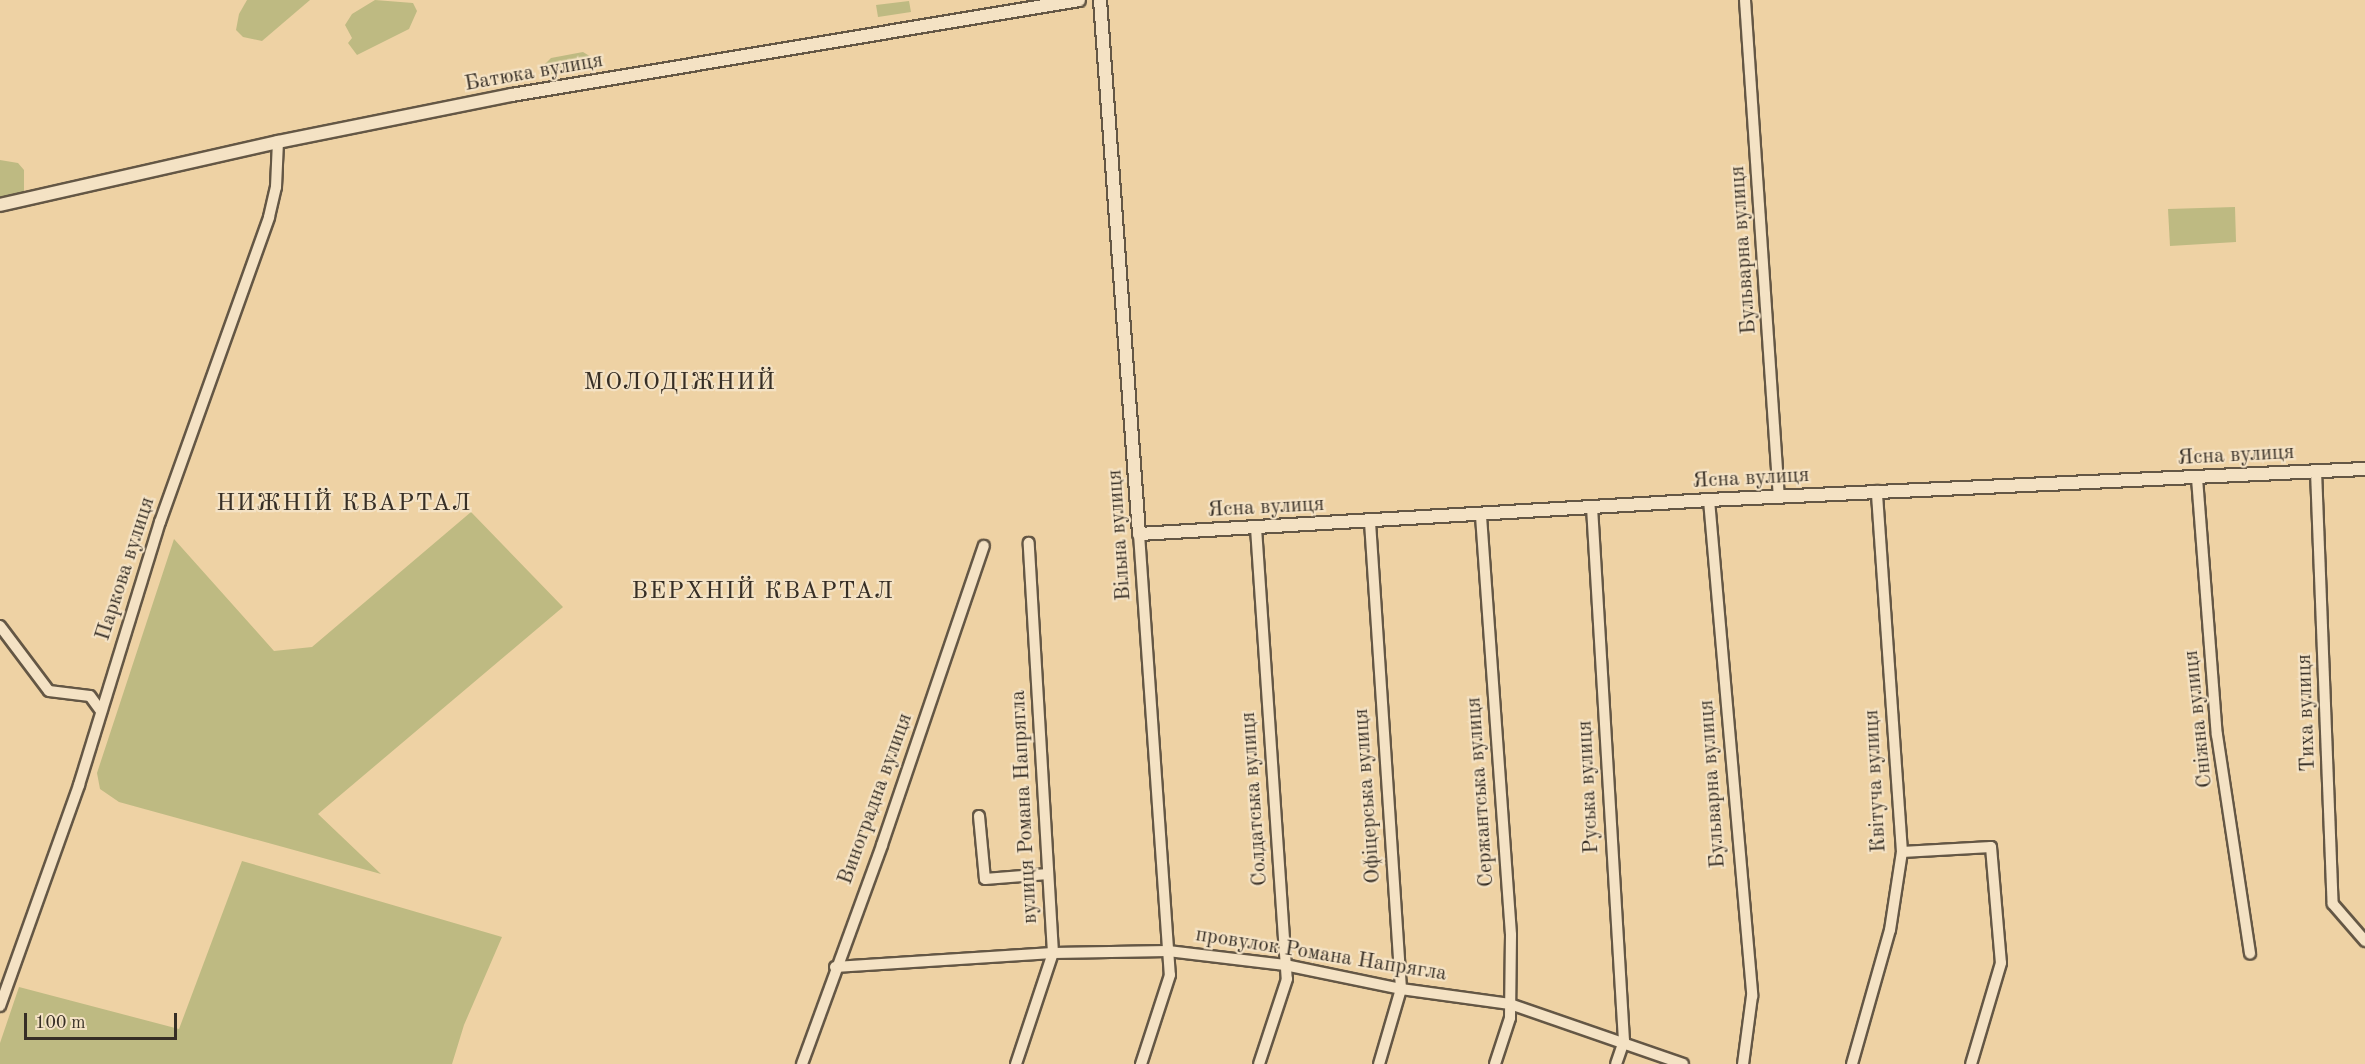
<!DOCTYPE html>
<html>
<head>
<meta charset="utf-8">
<style>
  body { margin:0 }
  #map { position:relative; width:2365px; height:1064px; overflow:hidden; background:#eed2a4; font-family:"Old Standard TT",serif }
  div>[style] { position:absolute }
  [style*='--x'] { left:calc(var(--x)*1px); top:calc(var(--y)*1px); width:calc(var(--w)*1px); rotate:calc(var(--a)*1deg) }
  .green>* { inset:0; background:#beba82 }
  .roads { filter:drop-shadow(2px 0 #645745) drop-shadow(-2px 0 #645745) drop-shadow(0 2px #645745) drop-shadow(0 -2px #645745) }
  .minor>* { height:10px; margin:-5px; padding:0 5px; transform-origin:5px; border-radius:5px; background:#f4e2c4 }
  .tertiary>* { height:12px; margin:-6px; padding:0 6px; transform-origin:6px; border-radius:6px; background:#f4e2c4 }
  span { translate:-50% -50%; white-space:nowrap; text-align:center; line-height:1.15; -webkit-text-stroke:4.5px #f4e2c4; paint-order:stroke }
  .street-label { font-size:21px; color:#362e25 }
  .quarter-label { font-size:24px; color:#362e25; letter-spacing:1.5px }
  .scale { position:absolute; left:24px; top:1013px; width:153px; height:27px; box-sizing:border-box; border:3px solid #362e25; border-top:0; padding-left:8px; font-size:18px; line-height:21px; white-space:nowrap; color:#362e25; -webkit-text-stroke:4px #f4e2c4; paint-order:stroke }
</style>
</head>
<body>
<div id="map">
  <div class="green">
    <i style="clip-path:polygon(247px 0,310px 0,262px 41px,243px 37px,236px 30px,239px 14px)"></i>
    <i style="clip-path:polygon(375px 0,413px 3px,417px 11px,409px 29px,357px 55px,348px 43px,352px 38px,345px 25px,352px 14px)"></i>
    <i style="clip-path:polygon(909px 1px,911px 12px,878px 17px,876px 5px)"></i>
    <i style="clip-path:polygon(583px 52px,596px 60px,597px 66px,540px 76px,540px 69px,551px 58px)"></i>
    <i style="clip-path:polygon(0 160px,18px 163px,24px 170px,24px 194px,0 198px)"></i>
    <i style="clip-path:polygon(2235px 207px,2236px 242px,2170px 246px,2168px 209px)"></i>
    <i style="clip-path:polygon(471px 512px,563px 607px,318px 814px,381px 874px,119px 802px,100px 789px,97px 773px,174px 539px,274px 651px,312px 647px)"></i>
    <i style="clip-path:polygon(242px 861px,502px 937px,464px 1025px,452px 1064px,0 1064px,0 1043px,19px 987px,179px 1029px)"></i>
  </div>
  <div class="roads">
    <div class="minor">
      <i style="--x:1745;--y:0;--w:498;--a:86.1"></i>
      <i style="--x:2316;--y:471;--w:433;--a:87.8"></i>
      <i style="--x:2333;--y:904;--w:49;--a:49.1"></i>
      <i style="--x:2197;--y:478;--w:258;--a:85.6"></i>
      <i style="--x:2217;--y:735;--w:221;--a:81.4"></i>
      <i style="--x:1709;--y:500;--w:498;--a:85"></i>
      <i style="--x:1752;--y:996;--w:69;--a:97.5"></i>
      <i style="--x:1592;--y:507;--w:535;--a:86.57"></i>
      <i style="--x:1624;--y:1041;--w:24;--a:109"></i>
      <i style="--x:1481;--y:516;--w:420;--a:85.9"></i>
      <i style="--x:1511;--y:935;--w:83;--a:90.7"></i>
      <i style="--x:1510;--y:1018;--w:48;--a:108.1"></i>
      <i style="--x:1370;--y:522;--w:468;--a:86.2"></i>
      <i style="--x:1401;--y:989;--w:78;--a:106.3"></i>
      <i style="--x:1256;--y:528;--w:452;--a:86.1"></i>
      <i style="--x:1287;--y:979;--w:89;--a:108.2"></i>
      <i style="--x:1139;--y:534;--w:442;--a:86"></i>
      <i style="--x:1170;--y:975;--w:94;--a:108"></i>
      <i style="--x:0;--y:626;--w:81;--a:53"></i>
      <i style="--x:49;--y:691;--w:41;--a:7"></i>
      <i style="--x:90;--y:696;--w:19;--a:54"></i>
      <i style="--x:979;--y:816;--w:63;--a:84.6"></i>
      <i style="--x:985;--y:879;--w:63;--a:-4.5"></i>
      <i style="--x:1902;--y:852;--w:89;--a:-3.2"></i>
      <i style="--x:1991;--y:847;--w:116;--a:85.1"></i>
      <i style="--x:2001;--y:963;--w:105;--a:106.5"></i>
      <i style="--x:835;--y:967;--w:218;--a:-3.7"></i>
      <i style="--x:1053;--y:953;--w:115;--a:-1"></i>
      <i style="--x:1168;--y:951;--w:118;--a:6.8"></i>
      <i style="--x:1285;--y:965;--w:118;--a:11.7"></i>
      <i style="--x:1401;--y:989;--w:110;--a:7.8"></i>
      <i style="--x:1510;--y:1004;--w:183;--a:19.1"></i>
      <i style="--x:0;--y:1006;--w:235;--a:-70.3"></i>
      <i style="--x:79;--y:785;--w:275;--a:-72.9"></i>
      <i style="--x:160;--y:522;--w:324;--a:-70.3"></i>
      <i style="--x:269;--y:217;--w:31;--a:-77"></i>
      <i style="--x:276;--y:187;--w:45;--a:-87.5"></i>
      <i style="--x:802;--y:1064;--w:233;--a:-69.9"></i>
      <i style="--x:882;--y:845;--w:316;--a:-71.2"></i>
      <i style="--x:1016;--y:1064;--w:117;--a:-71.6"></i>
      <i style="--x:1053;--y:953;--w:411;--a:-93.4"></i>
      <i style="--x:1852;--y:1064;--w:139;--a:-74.2"></i>
      <i style="--x:1890;--y:930;--w:79;--a:-81.3"></i>
      <i style="--x:1902;--y:852;--w:362;--a:-94"></i>
    </div>
    <div class="tertiary">
      <i style="--x:1100;--y:0;--w:535;--a:85.82"></i>
      <i style="--x:1139;--y:534;--w:571;--a:-3.41"></i>
      <i style="--x:1709;--y:500;--w:657;--a:-2.71"></i>
      <i style="--x:0;--y:205;--w:285;--a:-12.8"></i>
      <i style="--x:278;--y:142;--w:239;--a:-11.4"></i>
      <i style="--x:512;--y:95;--w:575;--a:-9.51"></i>
    </div>
  </div>
  <div class="street-label">
    <span style="left:534px;top:73px;rotate:-10deg">Батюка вулиця</span>
    <span style="left:1744px;top:250px;rotate:-94deg">Бульварна вулиця</span>
    <span style="left:2236px;top:456px;rotate:-3deg">Ясна вулиця</span>
    <span style="left:1751px;top:479px;rotate:-3deg">Ясна вулиця</span>
    <span style="left:1266px;top:508px;rotate:-3deg">Ясна вулиця</span>
    <span style="left:1120px;top:535px;rotate:-94deg">Вільна вулиця</span>
    <span style="left:126px;top:569px;rotate:-72deg">Паркова вулиця</span>
    <span style="left:2307px;top:713px;rotate:-92deg">Тиха вулиця</span>
    <span style="left:2199px;top:719px;rotate:-96deg">Сніжна вулиця</span>
    <span style="left:1876px;top:781px;rotate:-93deg">Квітуча вулиця</span>
    <span style="left:1713px;top:784px;rotate:-94deg">Бульварна вулиця</span>
    <span style="left:1589px;top:787px;rotate:-93deg">Руська вулиця</span>
    <span style="left:1481px;top:792px;rotate:-94deg">Сержантська вулиця</span>
    <span style="left:1368px;top:796px;rotate:-94deg">Офіцерська вулиця</span>
    <span style="left:876px;top:799px;rotate:-70deg">Виноградна вулиця</span>
    <span style="left:1255px;top:799px;rotate:-94deg">Солдатська вулиця</span>
    <span style="left:1025px;top:807px;rotate:-93deg">вулиця Романа Напрягла</span>
    <span style="left:1321px;top:955px;rotate:9deg">провулок Романа Напрягла</span>
  </div>
  <div class="quarter-label">
    <span style="left:680px;top:384px">МОЛОДІЖНИЙ</span>
    <span style="left:344px;top:505px">НИЖНІЙ КВАРТАЛ</span>
    <span style="left:763px;top:593px">ВЕРХНІЙ КВАРТАЛ</span>
  </div>
  <div class="scale">100 m</div>
</div>
</body>
</html>
